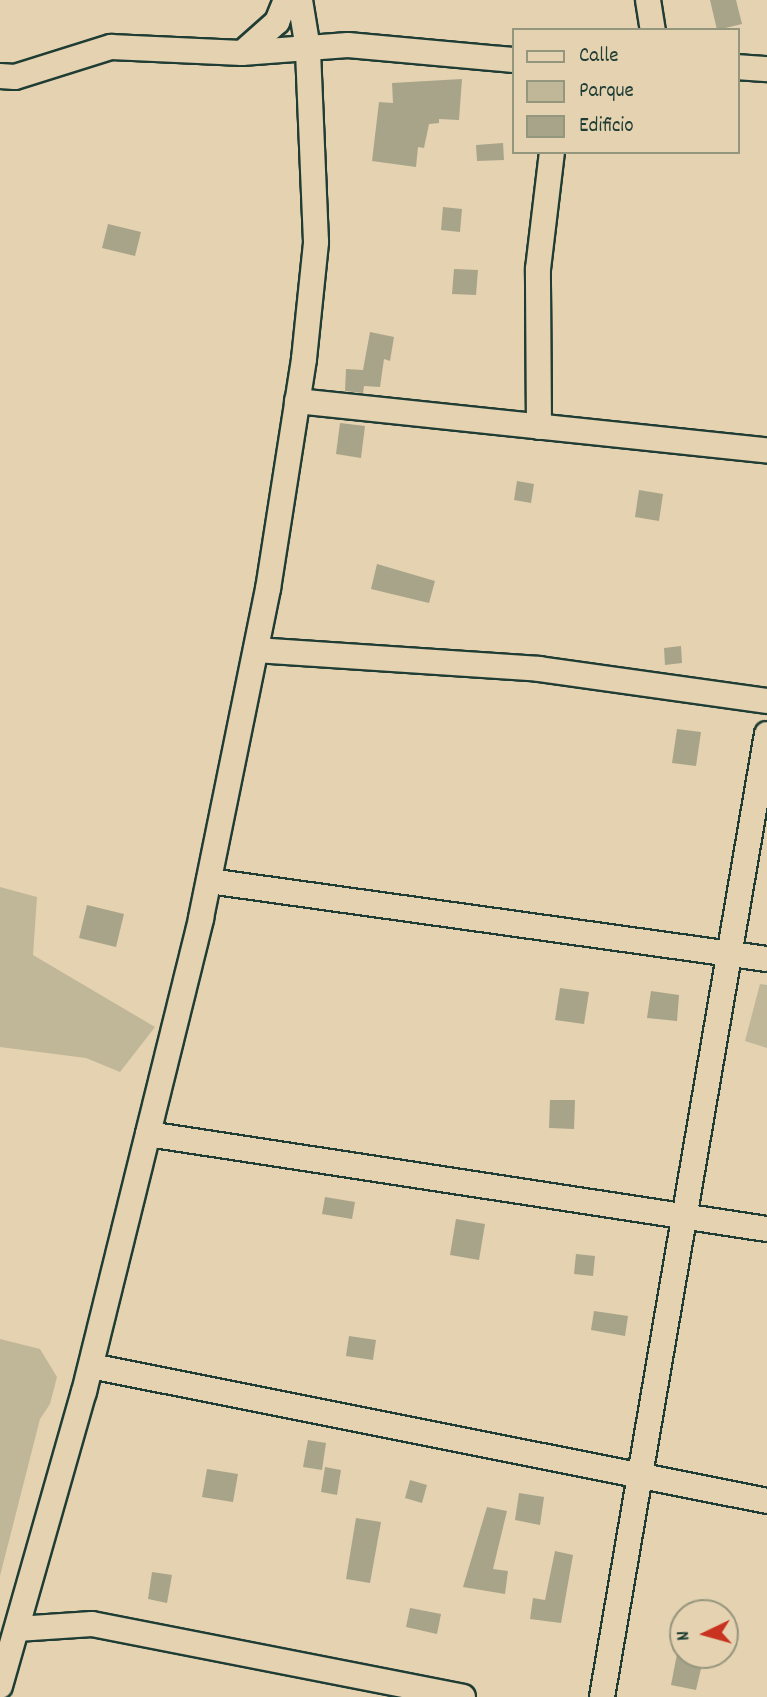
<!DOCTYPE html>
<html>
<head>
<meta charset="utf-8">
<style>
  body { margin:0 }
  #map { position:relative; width:767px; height:1697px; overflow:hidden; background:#e4d2b0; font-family:Dekko,sans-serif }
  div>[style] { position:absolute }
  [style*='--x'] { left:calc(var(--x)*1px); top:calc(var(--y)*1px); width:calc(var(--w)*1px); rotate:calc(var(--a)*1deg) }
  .green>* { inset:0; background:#c0b799 }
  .building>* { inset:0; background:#a8a48a }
  .roads { filter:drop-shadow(2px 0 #1f3d34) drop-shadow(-2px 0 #1f3d34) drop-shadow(0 2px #1f3d34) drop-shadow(0 -2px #1f3d34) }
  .minor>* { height:24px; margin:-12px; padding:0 12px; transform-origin:12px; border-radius:12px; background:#e4d2b0 }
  span { translate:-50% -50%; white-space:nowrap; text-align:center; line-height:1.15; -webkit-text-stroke:5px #e4d2b0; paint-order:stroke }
  .legend { position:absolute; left:512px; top:28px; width:228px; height:126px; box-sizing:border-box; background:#e4d2b0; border:2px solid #95967e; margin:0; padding:9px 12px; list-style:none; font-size:21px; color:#1f3d34 }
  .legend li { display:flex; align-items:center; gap:14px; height:35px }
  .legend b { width:35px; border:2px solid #95967e }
  .north { position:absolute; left:669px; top:1599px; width:70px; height:70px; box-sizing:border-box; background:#e4d2b0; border:2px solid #95967e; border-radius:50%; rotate:265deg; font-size:19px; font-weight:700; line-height:28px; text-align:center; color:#1f3d34 }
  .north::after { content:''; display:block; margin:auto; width:24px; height:32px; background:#c8321e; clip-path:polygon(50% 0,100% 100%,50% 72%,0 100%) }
</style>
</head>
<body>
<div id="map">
  <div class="green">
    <i style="clip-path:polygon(0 887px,37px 897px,33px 955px,155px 1027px,120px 1072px,86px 1058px,0 1047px)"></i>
    <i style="clip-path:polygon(760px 984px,767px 985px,767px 1048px,745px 1041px)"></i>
    <i style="clip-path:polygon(0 1339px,40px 1349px,57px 1377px,50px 1404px,40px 1419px,0 1576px)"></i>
  </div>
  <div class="building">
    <i style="clip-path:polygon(710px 0,736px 0,742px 24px,717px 30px)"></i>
    <i style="clip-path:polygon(462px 79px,459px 120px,439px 119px,439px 123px,429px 124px,424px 148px,418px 147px,416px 167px,372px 161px,379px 102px,393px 103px,392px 83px)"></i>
    <i style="clip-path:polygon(503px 143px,504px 160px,477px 161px,476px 145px)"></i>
    <i style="clip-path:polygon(443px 207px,462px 209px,460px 232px,441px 230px)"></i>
    <i style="clip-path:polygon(108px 224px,141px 232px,135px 256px,102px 248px)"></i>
    <i style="clip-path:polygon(454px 269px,478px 270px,476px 295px,452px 294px)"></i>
    <i style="clip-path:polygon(370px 332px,394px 337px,390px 361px,384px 359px,380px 387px,364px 386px,363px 393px,345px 391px,346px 369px,363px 370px)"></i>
    <i style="clip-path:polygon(340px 423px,365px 426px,361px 458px,336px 454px)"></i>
    <i style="clip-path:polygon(517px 481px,534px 484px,531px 503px,514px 500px)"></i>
    <i style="clip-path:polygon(639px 490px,663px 494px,659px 521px,635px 517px)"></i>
    <i style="clip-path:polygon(377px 564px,435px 581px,429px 603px,371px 589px)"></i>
    <i style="clip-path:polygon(681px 646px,682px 663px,665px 665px,664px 648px)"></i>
    <i style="clip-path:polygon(677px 729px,701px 732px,696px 766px,672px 763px)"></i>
    <i style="clip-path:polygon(87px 905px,124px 914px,116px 947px,79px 938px)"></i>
    <i style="clip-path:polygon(560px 988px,589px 992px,584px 1024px,555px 1020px)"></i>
    <i style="clip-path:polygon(651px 991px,679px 995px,677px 1021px,647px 1018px)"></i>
    <i style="clip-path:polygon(550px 1100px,575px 1100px,574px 1129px,549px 1128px)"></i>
    <i style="clip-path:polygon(325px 1197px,355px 1202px,352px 1219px,322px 1214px)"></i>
    <i style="clip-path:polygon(456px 1219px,485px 1224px,479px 1260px,450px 1255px)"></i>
    <i style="clip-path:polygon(576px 1254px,595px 1256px,593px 1276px,574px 1274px)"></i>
    <i style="clip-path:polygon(594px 1311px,628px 1316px,625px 1336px,591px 1330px)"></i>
    <i style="clip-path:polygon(349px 1336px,376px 1340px,373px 1360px,346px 1356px)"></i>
    <i style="clip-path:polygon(308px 1440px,326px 1443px,322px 1470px,303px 1467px)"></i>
    <i style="clip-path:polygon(325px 1467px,341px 1470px,337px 1495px,321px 1492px)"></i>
    <i style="clip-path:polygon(207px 1469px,238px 1474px,233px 1502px,202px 1497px)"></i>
    <i style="clip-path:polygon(410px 1480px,427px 1485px,422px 1503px,405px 1498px)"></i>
    <i style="clip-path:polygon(519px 1493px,544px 1497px,540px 1525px,515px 1520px)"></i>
    <i style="clip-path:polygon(487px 1507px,507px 1511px,493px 1569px,508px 1571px,505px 1594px,463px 1587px)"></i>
    <i style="clip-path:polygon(356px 1518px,381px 1522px,370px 1583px,346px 1579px)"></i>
    <i style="clip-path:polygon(555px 1551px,573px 1555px,561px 1623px,530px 1619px,533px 1598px,545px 1600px)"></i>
    <i style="clip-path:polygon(152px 1572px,172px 1575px,167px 1603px,148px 1599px)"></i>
    <i style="clip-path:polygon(410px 1608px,441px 1614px,437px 1634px,406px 1627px)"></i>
    <i style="clip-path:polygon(677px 1654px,703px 1660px,696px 1690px,671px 1685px)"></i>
  </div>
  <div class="roads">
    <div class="minor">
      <i style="--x:648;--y:0;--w:30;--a:81"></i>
      <i style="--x:242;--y:53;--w:47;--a:-41.5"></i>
      <i style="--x:277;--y:22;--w:24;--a:-68"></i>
      <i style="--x:737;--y:67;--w:30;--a:4"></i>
      <i style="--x:0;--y:76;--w:15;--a:4"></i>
      <i style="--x:15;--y:77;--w:101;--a:-17.4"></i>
      <i style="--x:111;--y:47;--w:131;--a:2.6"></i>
      <i style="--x:242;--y:53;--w:106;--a:-4.3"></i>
      <i style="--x:348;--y:45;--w:166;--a:5.2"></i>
      <i style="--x:297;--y:401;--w:473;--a:6"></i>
      <i style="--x:539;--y:427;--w:158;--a:-90.4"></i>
      <i style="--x:538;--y:269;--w:118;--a:-83.2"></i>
      <i style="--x:256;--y:650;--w:284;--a:3.8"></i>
      <i style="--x:539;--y:669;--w:230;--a:8"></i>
      <i style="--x:209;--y:881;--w:563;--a:7.96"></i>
      <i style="--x:148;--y:1134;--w:626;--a:8.73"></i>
      <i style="--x:91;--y:1366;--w:689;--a:11.29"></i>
      <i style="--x:17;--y:1629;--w:75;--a:-3.8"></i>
      <i style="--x:92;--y:1624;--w:378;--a:11.1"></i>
      <i style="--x:0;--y:1686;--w:306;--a:-74.1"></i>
      <i style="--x:84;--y:1392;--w:488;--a:-76.1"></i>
      <i style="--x:201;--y:918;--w:336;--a:-78.5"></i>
      <i style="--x:268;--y:589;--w:233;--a:-81.1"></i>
      <i style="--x:304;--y:359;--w:118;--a:-84.1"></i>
      <i style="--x:316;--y:242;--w:193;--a:-92.4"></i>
      <i style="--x:308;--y:49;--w:50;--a:-99.3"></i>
      <i style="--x:602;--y:1697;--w:977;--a:-80.28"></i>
    </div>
  </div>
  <ul class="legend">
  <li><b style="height:9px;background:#e4d2b0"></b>Calle</li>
  <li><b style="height:19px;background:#c0b799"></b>Parque</li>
  <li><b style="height:19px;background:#a8a48a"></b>Edificio</li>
  </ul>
  <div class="north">N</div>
</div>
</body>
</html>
